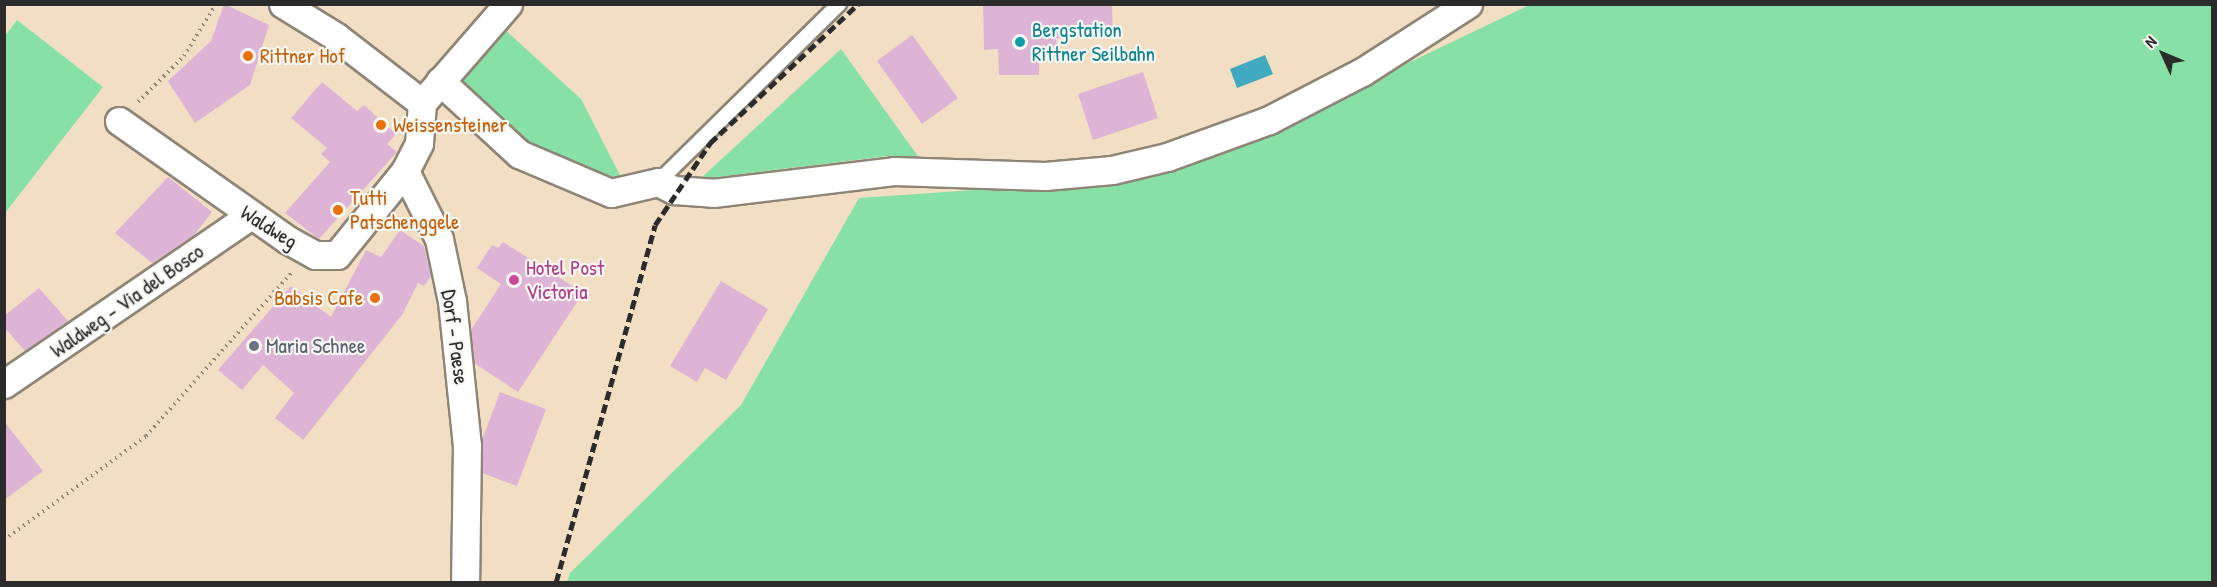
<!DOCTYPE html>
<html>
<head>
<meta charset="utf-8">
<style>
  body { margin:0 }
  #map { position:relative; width:2217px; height:587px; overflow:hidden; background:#f2dfc3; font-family:"Patrick Hand",sans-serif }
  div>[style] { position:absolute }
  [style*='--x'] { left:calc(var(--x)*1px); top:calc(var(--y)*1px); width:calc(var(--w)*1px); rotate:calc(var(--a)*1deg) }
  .green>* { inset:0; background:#87e1a6 }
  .water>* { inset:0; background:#41aac0 }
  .building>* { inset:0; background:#ddb4d6 }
  .path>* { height:4px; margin-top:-2px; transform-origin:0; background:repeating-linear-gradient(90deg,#8e8577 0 1.5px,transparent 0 6px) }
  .roads { filter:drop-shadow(2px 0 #8e8577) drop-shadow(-2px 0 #8e8577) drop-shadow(0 2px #8e8577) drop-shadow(0 -2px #8e8577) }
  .service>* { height:14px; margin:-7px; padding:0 7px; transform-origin:7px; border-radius:7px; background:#fff }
  .minor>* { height:27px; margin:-13.5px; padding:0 13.5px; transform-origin:13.5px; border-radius:13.5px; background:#fff }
  .rail>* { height:4.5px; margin-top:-2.25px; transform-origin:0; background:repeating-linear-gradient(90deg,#2b2b2b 0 9px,transparent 0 13.5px) }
  .dots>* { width:16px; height:16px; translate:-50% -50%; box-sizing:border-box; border:3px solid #f6f6f2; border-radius:50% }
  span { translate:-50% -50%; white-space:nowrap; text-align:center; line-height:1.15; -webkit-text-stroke:4.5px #f6f6f2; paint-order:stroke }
  .culture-label { font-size:21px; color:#0d838f }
  .left { translate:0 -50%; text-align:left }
  .food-label { font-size:21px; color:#c56008 }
  .right { translate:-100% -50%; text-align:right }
  .street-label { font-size:21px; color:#2b2b2b }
  .hotel-label { font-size:21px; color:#b23c85 }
  .worship-label { font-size:21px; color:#5b616d }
  .frame { position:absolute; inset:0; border:6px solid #2b2b2b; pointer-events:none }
  .north { position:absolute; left:2133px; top:24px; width:60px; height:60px; -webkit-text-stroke:4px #f6f6f2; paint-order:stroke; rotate:314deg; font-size:16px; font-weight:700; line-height:24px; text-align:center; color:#2b2b2b }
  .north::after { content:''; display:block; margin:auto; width:21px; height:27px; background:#2b2b2b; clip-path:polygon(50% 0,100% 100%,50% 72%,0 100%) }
</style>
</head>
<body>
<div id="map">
  <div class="green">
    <i style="clip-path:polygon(1529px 5px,2212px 5px,2212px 582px,567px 582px,570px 573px,741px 405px,859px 198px,1151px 178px,1287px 121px)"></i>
    <i style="clip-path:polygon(17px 20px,103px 87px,5px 213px,5px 36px)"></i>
    <i style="clip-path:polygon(501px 26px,581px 99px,623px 181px,607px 183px,523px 148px,450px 83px)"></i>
    <i style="clip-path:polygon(841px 49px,920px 159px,888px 156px,700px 179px)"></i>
  </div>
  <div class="water">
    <i style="clip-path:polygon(1265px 55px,1273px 74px,1237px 88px,1230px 69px)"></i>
  </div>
  <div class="building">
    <i style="clip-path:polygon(224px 4px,269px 25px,250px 85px,195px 123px,168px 81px,211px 41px)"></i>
    <i style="clip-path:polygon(983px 4px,1112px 4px,1113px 37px,1056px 38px,1057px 47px,1039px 47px,1039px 75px,999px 75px,998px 49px,984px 50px)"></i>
    <i style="clip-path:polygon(912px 35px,958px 98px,922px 124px,877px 61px)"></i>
    <i style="clip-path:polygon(1143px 72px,1158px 118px,1093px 140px,1078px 94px)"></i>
    <i style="clip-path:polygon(322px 82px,357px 111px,364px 105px,396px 134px,387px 144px,397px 152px,319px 239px,285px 213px,330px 162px,321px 154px,327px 148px,291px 118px)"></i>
    <i style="clip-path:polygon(168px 177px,212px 212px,194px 235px,152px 263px,115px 233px)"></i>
    <i style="clip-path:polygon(400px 230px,424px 246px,431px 276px,424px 286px,418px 283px,402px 315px,303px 440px,275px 418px,294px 393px,263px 365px,242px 390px,218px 370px,291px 286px,331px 317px,366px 250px,381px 257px)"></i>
    <i style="clip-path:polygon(503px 242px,577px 289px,573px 295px,579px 299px,518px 392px,474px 363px,471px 330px,501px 284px,477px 268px,492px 245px,498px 248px)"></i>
    <i style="clip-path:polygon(721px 281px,768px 309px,726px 380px,705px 368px,697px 382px,670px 366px)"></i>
    <i style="clip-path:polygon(39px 288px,68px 321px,25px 351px,4px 327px,4px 316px)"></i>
    <i style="clip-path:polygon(500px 392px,546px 409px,517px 486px,482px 473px,482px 440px)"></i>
    <i style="clip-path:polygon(4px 421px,43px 471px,4px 500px)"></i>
  </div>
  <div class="path">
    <i style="--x:138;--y:102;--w:65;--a:-45"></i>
    <i style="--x:184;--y:56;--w:61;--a:-58.4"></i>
    <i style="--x:4;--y:540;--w:176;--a:-36.2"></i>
    <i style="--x:146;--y:436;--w:220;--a:-48.3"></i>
  </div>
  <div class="roads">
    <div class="service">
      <i style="--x:658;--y:182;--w:254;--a:-44.5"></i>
    </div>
    <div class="minor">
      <i style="--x:283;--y:4;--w:61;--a:31.6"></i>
      <i style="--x:335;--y:36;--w:110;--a:37.6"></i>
      <i style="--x:440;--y:81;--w:108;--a:42.7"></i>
      <i style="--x:519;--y:154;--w:100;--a:23"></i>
      <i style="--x:611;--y:193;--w:48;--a:-13.2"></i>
      <i style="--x:658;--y:182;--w:18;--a:27"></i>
      <i style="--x:674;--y:190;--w:39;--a:4"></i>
      <i style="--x:713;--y:193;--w:182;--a:-6.9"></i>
      <i style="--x:894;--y:171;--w:151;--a:1.9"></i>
      <i style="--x:1045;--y:176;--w:67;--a:-5.1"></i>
      <i style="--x:1112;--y:170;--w:57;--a:-13.3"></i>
      <i style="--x:1167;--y:157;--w:109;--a:-19.9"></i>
      <i style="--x:1269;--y:120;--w:105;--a:-27.3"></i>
      <i style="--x:1362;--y:72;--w:126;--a:-32.7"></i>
      <i style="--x:119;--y:121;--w:207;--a:35.2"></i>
      <i style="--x:288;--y:240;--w:31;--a:29"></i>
      <i style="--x:315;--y:255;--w:22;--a:0"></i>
      <i style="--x:337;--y:255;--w:108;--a:-51"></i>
      <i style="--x:405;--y:171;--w:31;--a:-63"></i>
      <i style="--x:419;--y:143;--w:40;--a:-85.7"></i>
      <i style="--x:422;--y:103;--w:131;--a:-49"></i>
      <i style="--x:405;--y:171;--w:76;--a:63.4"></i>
      <i style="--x:439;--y:239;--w:63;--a:78.2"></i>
      <i style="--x:452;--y:301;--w:145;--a:84.1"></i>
      <i style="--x:467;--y:445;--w:137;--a:90.8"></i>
      <i style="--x:4;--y:384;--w:297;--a:-34.4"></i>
    </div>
  </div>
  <div class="rail">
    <i style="--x:556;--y:582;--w:370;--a:-74.5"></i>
    <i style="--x:655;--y:225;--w:99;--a:-56.1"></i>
    <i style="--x:710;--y:143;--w:203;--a:-43.2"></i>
  </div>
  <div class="dots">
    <i style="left:1020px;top:42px;background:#0f9aa8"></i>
    <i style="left:248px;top:56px;background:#e8710a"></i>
    <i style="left:381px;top:125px;background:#e8710a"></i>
    <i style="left:338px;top:210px;background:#e8710a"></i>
    <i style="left:514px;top:280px;background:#d1479c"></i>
    <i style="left:375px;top:298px;background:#e8710a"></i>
    <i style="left:254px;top:346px;background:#6b7280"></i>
  </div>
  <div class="culture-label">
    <span class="left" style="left:1032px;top:42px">Bergstation<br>Rittner Seilbahn</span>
  </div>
  <div class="food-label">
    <span class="left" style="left:260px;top:56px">Rittner Hof</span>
    <span class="left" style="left:393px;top:125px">Weissensteiner</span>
    <span class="left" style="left:350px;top:210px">Tutti<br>Patschenggele</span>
    <span class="right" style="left:363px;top:298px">Babsis Cafe</span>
  </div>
  <div class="street-label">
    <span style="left:269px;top:227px;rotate:32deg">Waldweg</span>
    <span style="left:127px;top:301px;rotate:-35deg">Waldweg - Via del Bosco</span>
    <span style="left:455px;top:337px;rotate:82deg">Dorf - Paese</span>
  </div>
  <div class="hotel-label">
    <span class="left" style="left:526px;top:280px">Hotel Post<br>Victoria</span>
  </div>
  <div class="worship-label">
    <span class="left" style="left:266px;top:346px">Maria Schnee</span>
  </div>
  <div class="frame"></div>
  <div class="north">N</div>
</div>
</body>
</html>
